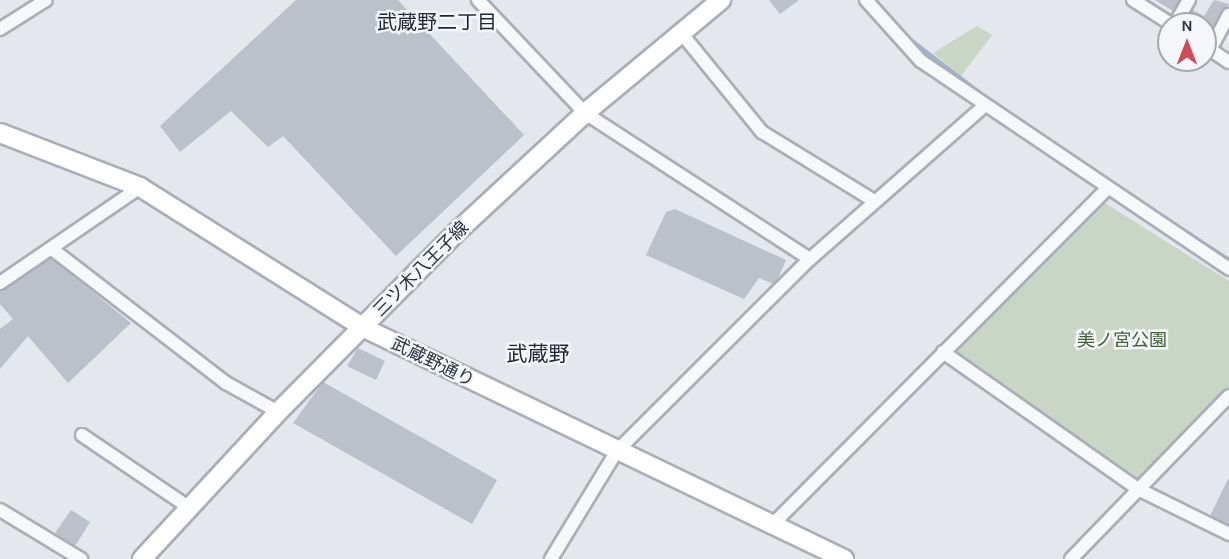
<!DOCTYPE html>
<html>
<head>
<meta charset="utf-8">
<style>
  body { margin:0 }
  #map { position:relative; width:1229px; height:559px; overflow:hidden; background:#e4e7ec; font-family:Karla,"Noto Sans JP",sans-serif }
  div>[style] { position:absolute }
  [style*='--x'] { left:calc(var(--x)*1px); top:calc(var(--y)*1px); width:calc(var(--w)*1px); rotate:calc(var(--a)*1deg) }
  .green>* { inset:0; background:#c9d6c5 }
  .stream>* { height:4px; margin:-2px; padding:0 2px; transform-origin:2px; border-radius:2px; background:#9fb4cc }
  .building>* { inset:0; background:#bbc0ca }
  .roads { filter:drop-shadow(2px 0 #a9aeb7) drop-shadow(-2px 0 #a9aeb7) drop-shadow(0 2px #a9aeb7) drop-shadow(0 -2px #a9aeb7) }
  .street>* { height:12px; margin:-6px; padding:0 6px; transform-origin:6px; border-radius:6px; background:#f7f8fa }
  .secondary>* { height:18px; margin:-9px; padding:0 9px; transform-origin:9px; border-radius:9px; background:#fff }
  span { translate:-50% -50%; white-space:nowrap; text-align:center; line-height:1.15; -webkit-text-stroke:5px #f4f6f9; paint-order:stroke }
  .street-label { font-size:18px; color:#2b3445 }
  .park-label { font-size:18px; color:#3f6138 }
  .neighbourhood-label { font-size:20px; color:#1d2536 }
  .quarter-label { font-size:21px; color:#1d2536 }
  .north { position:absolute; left:1157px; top:12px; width:60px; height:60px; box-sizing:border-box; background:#f4f6f9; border:2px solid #a4a8b1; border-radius:50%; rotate:0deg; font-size:16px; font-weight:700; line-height:24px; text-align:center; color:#2b3445 }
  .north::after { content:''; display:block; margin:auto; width:21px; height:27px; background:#d1495b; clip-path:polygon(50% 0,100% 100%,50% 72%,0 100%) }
</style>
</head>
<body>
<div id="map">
  <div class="green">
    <i style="clip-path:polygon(977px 26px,992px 35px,961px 76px,933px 53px)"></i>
    <i style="clip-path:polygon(1105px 203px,1229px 281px,1229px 388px,1139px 482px,952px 351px)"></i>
  </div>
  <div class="stream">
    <i style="--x:875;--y:0;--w:29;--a:49"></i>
    <i style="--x:907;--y:37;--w:103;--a:37.5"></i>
    <i style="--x:1142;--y:203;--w:104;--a:33.2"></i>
  </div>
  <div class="building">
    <i style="clip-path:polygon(296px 0,398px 0,524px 135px,396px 256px,283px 136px,268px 147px,231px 111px,180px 152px,160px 126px)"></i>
    <i style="clip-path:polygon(769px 0,799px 0,780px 14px)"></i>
    <i style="clip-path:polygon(1155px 0,1177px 0,1179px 1px,1173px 11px)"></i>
    <i style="clip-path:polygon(1214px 0,1229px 4px,1210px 32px,1205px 24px,1186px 21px,1193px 10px,1204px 16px)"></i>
    <i style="clip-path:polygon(675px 209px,786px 260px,777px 281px,773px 284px,759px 278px,744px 299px,646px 255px,666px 212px)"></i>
    <i style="clip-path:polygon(51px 258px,131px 323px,68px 383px,28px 336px,0 369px,0 329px,13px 319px,0 304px,0 291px)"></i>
    <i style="clip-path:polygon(358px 348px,385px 361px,376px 380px,347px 366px)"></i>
    <i style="clip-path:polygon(323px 382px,497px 480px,472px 524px,293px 423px)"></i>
    <i style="clip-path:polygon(1229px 477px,1229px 525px,1210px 516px)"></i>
    <i style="clip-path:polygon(71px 510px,90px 522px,75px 546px,55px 533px)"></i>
  </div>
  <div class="roads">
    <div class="street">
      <i style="--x:478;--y:0;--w:156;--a:46.6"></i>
      <i style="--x:585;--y:113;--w:268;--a:33"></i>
      <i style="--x:866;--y:0;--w:82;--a:48"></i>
      <i style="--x:921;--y:61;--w:372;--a:34"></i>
      <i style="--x:1133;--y:0;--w:45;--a:32.3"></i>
      <i style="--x:1175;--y:24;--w:28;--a:-60"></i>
      <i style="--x:0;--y:29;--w:54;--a:-32.2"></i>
      <i style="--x:682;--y:34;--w:127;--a:50.8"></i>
      <i style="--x:762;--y:132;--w:132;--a:31.6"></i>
      <i style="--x:1205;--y:46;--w:29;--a:34"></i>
      <i style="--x:1210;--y:50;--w:40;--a:-62"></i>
      <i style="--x:52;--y:249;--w:220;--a:37.6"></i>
      <i style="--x:226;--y:383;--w:60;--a:29.1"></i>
      <i style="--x:0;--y:283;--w:170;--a:-34.4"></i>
      <i style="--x:943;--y:352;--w:238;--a:35.1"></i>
      <i style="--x:1138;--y:489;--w:102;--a:26.3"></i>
      <i style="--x:82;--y:435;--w:127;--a:34.1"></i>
      <i style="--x:0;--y:510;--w:95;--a:31.2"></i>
      <i style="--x:773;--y:524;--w:474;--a:-45.1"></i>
      <i style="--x:551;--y:559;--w:127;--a:-58.6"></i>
      <i style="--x:617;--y:451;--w:272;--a:-44.9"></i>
      <i style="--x:810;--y:259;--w:233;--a:-41.3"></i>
      <i style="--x:1071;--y:559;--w:227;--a:-45.9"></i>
    </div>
    <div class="secondary">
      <i style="--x:0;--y:133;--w:150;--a:21.1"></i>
      <i style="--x:140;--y:187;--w:262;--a:32.2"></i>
      <i style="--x:362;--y:327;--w:535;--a:25.7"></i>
      <i style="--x:142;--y:559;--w:200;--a:-47.2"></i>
      <i style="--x:278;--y:412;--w:260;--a:-45.2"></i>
      <i style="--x:461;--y:228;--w:169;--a:-42.8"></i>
      <i style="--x:585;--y:113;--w:177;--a:-39.7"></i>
    </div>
  </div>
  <div class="street-label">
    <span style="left:421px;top:269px;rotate:-45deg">三ツ木八王子線</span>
    <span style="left:433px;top:362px;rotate:26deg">武蔵野通り</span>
  </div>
  <div class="park-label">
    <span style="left:1122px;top:340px">美ノ宮公園</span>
  </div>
  <div class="neighbourhood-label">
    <span style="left:437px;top:22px">武蔵野二丁目</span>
  </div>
  <div class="quarter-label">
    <span style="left:538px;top:354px">武蔵野</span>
  </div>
  <div class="north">N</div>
</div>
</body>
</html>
